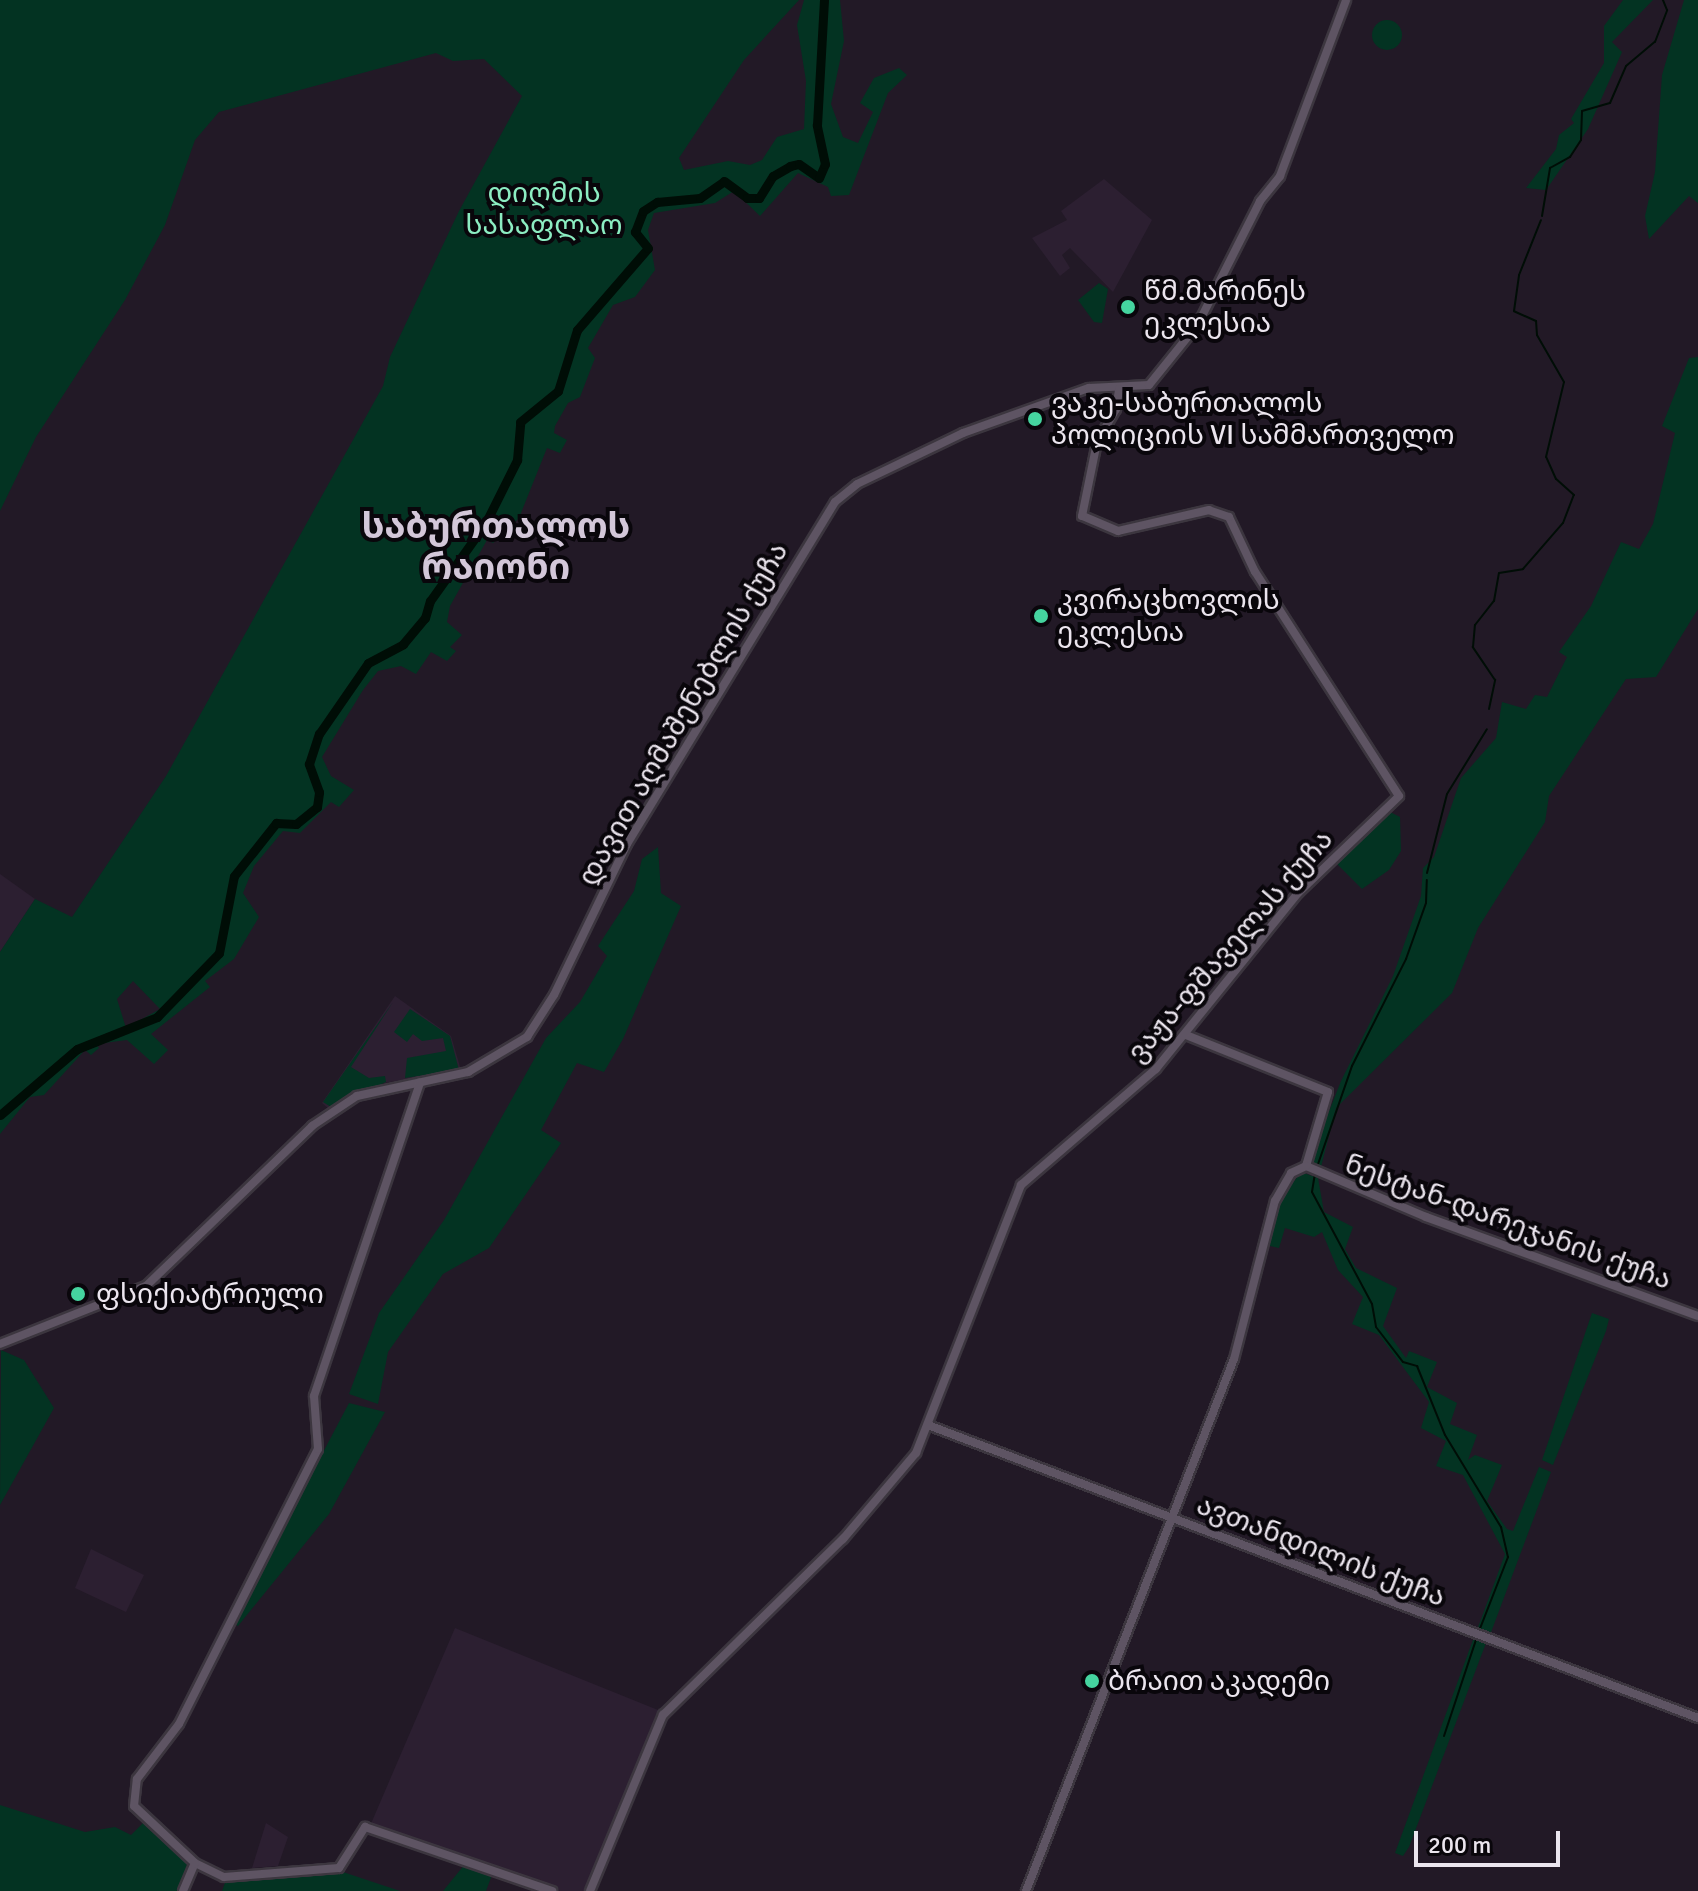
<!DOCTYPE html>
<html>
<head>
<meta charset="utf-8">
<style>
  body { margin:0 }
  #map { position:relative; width:1698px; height:1891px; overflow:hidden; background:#221926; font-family:Signika,"Noto Sans Georgian",sans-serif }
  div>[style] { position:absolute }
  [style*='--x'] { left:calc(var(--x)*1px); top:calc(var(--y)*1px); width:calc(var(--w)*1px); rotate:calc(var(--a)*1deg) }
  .built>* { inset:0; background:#2c1f31 }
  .green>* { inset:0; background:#033322 }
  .round { border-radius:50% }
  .stream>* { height:2px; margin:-1px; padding:0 1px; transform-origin:1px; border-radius:1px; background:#000d06 }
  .river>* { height:9px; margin:-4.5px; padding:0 4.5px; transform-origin:4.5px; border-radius:4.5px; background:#000d06 }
  .roads { filter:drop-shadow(2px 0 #3c363f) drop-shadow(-2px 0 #3c363f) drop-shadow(0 2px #3c363f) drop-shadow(0 -2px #3c363f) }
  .secondary>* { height:8px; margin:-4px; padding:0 4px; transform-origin:4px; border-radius:4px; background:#5e5463 }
  .dots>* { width:22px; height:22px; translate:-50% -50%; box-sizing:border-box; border:4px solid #09060b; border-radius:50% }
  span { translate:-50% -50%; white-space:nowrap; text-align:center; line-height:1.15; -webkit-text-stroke:8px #09060b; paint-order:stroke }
  .park-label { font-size:28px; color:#8cedc2 }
  .poi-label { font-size:28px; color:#ebe5ee }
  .left { translate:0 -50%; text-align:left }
  .street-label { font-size:28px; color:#ebe5ee }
  .district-label { font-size:36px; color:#d3c7d9; font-weight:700 }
  .scale { position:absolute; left:1414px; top:1831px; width:146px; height:36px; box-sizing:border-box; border:4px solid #ebe5ee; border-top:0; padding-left:10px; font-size:24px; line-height:28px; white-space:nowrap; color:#ebe5ee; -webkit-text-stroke:6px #09060b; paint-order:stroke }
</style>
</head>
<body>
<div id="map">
  <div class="built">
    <i style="clip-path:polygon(1104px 179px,1152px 220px,1113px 292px,1070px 248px,1062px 255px,1070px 268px,1060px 276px,1032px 238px,1067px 220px,1061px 211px)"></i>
    <i style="clip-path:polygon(0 874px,35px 899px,0 952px)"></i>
    <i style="clip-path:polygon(395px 996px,451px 1036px,461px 1070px,372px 1085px,329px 1109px,322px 1103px)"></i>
    <i style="clip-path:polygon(91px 1549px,144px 1575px,126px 1612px,75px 1588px)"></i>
    <i style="clip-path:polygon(455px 1628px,658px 1710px,589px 1891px,560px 1891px,370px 1826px)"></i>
    <i style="clip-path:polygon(266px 1823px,288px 1837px,278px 1866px,252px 1868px)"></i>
  </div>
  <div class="green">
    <i style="clip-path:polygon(evenodd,0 0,799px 0,744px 60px,679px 158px,684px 170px,728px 161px,750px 165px,762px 160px,777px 137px,804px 129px,806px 81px,797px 25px,804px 0,840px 0,844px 41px,831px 104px,843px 137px,858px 143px,873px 112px,860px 103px,874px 78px,899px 68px,907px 75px,888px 93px,849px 195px,831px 196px,828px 187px,798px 173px,760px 216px,734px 191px,715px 203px,654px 213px,648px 230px,655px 270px,635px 297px,613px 305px,588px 348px,595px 358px,580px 397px,568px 403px,555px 426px,554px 433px,567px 440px,560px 453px,547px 448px,519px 518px,493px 543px,487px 540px,450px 606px,447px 622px,462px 635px,450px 647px,456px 651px,447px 661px,431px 652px,416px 674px,401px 666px,378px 671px,363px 690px,322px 757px,331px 776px,354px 790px,339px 807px,331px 802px,300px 833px,283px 831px,254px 866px,243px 893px,259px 917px,234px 959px,205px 981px,210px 987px,151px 1034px,168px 1050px,154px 1064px,127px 1040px,96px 1044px,99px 1048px,91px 1055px,85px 1050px,44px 1095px,30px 1097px,0 1134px,0 952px,35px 899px,72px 917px,166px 776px,383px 386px,390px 357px,459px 211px,522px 96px,484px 59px,453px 61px,436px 53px,219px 112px,195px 140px,165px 225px,125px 300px,36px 437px,0 511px,0 0,133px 981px,160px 1009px,126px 1028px,117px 999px,133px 981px)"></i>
    <i style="clip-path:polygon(1623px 0,1653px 0,1612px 42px,1622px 52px,1588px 129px,1546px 190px,1526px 188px,1556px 149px,1559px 135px,1574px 123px,1571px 119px,1604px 63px,1604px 26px)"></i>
    <i style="clip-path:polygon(1684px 0,1698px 0,1698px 203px,1689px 196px,1649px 239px,1645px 216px,1655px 172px,1662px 75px)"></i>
    <i class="round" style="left:1372px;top:20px;width:30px;height:30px"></i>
    <i style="clip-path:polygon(1099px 283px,1108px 289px,1102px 323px,1094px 322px,1078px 300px)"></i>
    <i style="clip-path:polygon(1698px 357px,1698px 609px,1656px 677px,1626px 679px,1618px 691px,1549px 796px,1545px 822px,1478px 928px,1452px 993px,1336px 1108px,1320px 1171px,1312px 1170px,1309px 1162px,1341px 1081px,1393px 976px,1421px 896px,1423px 868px,1434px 857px,1461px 778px,1496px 738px,1502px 702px,1526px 709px,1535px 695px,1547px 697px,1567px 657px,1559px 652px,1591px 606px,1621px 542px,1639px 549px,1653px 524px,1675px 433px,1662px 426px,1689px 358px)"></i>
    <i style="clip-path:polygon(1388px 811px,1400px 817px,1401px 851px,1389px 870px,1362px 889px,1335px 862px)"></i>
    <i style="clip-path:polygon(658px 847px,661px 893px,681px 906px,623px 1039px,604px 1072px,577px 1063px,541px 1130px,561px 1143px,489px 1248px,443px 1274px,388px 1352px,378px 1404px,349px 1394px,379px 1313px,444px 1220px,546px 1038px,580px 1002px,607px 956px,598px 946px,634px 891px,642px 859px)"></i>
    <i style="clip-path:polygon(393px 1002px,351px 1067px,369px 1078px,385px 1076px,386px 1082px,331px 1107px,323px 1102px)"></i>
    <i style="clip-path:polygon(410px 1009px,450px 1036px,459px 1070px,405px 1078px,407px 1058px,446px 1051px,443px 1038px,422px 1041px,413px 1034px,407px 1042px,394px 1032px)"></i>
    <i style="clip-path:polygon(1301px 1172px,1318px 1178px,1324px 1212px,1353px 1227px,1345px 1249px,1356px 1268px,1397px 1288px,1383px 1326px,1406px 1358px,1409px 1351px,1437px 1362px,1427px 1387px,1457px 1403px,1450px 1424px,1477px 1435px,1468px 1460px,1475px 1455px,1502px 1465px,1487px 1501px,1507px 1529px,1513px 1531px,1539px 1467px,1551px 1472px,1490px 1635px,1477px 1630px,1505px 1554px,1463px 1475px,1436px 1466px,1446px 1441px,1421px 1428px,1429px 1402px,1379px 1335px,1352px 1324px,1363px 1297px,1338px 1270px,1322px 1232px,1314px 1237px,1285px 1228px,1279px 1248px,1266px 1245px,1279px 1201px)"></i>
    <i style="clip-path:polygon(1592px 1313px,1609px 1319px,1606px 1331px,1553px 1465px,1542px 1460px)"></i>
    <i style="clip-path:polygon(1px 1350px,24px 1360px,54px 1408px,0 1505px)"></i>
    <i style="clip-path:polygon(349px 1403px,385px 1412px,329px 1514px,238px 1626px,233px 1623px)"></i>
    <i style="clip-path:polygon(1474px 1637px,1486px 1643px,1409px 1847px,1403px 1856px,1395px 1853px)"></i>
    <i style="clip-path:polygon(0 1805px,85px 1832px,115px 1827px,131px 1835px,145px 1821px,188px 1862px,178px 1891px,0 1891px)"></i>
    <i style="clip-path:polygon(465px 1864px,492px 1875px,486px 1891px,443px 1891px)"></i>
    <i style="clip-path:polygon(343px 1872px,400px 1891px,222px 1891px,226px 1880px)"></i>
  </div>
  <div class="stream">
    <i style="--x:1542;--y:216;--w:49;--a:-80.5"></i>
    <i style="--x:1550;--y:168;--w:23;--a:-29"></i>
    <i style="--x:1570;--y:157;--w:20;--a:-57"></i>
    <i style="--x:1581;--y:140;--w:29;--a:-88"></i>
    <i style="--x:1582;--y:111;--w:29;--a:-16"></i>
    <i style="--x:1610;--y:103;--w:40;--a:-66.6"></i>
    <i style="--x:1626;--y:66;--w:38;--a:-40"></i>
    <i style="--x:1655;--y:42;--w:34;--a:-69"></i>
    <i style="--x:1667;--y:10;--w:11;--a:-112"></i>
    <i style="--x:1489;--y:709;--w:30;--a:-78"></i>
    <i style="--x:1495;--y:680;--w:40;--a:-124"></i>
    <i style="--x:1473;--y:647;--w:22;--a:-85"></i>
    <i style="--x:1475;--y:625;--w:31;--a:-52"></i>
    <i style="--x:1494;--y:601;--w:28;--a:-80"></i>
    <i style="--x:1499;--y:573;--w:24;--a:-9"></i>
    <i style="--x:1523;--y:569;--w:61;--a:-49"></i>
    <i style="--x:1563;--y:523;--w:30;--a:-69"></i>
    <i style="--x:1574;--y:495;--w:24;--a:-138"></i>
    <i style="--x:1556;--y:479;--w:24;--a:-114"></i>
    <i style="--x:1546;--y:457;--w:77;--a:-76.5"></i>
    <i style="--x:1564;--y:382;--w:54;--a:-119.9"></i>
    <i style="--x:1537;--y:335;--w:14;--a:-94"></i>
    <i style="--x:1536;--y:321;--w:24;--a:-156"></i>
    <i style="--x:1514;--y:311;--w:36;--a:-82"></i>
    <i style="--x:1519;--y:275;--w:59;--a:-68.2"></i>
    <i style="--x:1427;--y:873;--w:81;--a:-75.8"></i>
    <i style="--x:1447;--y:794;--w:76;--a:-58.4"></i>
    <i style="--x:1317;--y:1167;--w:107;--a:-70.9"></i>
    <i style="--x:1352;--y:1066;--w:120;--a:-63.2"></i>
    <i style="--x:1406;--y:959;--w:59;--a:-70.3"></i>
    <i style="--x:1426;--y:903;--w:23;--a:-88"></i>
    <i style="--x:1315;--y:1173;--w:19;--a:99"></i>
    <i style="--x:1312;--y:1192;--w:127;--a:61.8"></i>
    <i style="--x:1372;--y:1304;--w:23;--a:80"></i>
    <i style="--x:1376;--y:1327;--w:44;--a:52.4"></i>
    <i style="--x:1403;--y:1362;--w:15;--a:16"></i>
    <i style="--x:1417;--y:1366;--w:74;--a:67.9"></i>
    <i style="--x:1445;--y:1435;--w:108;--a:58.7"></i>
    <i style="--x:1501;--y:1527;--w:31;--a:77"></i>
    <i style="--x:1508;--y:1557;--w:79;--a:111.4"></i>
    <i style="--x:1444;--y:1736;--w:101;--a:-71.6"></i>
  </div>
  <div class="river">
    <i style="--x:0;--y:1115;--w:101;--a:-40.6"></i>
    <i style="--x:77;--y:1049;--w:86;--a:-21.8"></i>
    <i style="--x:157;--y:1017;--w:89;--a:-45.9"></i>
    <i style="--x:219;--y:953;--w:78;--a:-79"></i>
    <i style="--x:234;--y:876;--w:68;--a:-51.6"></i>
    <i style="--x:276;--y:823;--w:20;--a:3"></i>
    <i style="--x:296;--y:824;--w:27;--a:-39"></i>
    <i style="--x:317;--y:807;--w:15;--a:-82"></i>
    <i style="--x:319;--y:792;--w:30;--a:-110"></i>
    <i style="--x:309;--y:764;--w:32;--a:-72"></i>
    <i style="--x:319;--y:734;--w:86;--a:-55.4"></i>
    <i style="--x:368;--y:663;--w:40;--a:-28"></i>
    <i style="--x:403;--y:644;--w:34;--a:-50"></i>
    <i style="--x:425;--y:618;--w:18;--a:-74"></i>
    <i style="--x:430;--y:601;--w:95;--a:-54.5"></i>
    <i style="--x:485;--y:524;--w:72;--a:-63.4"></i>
    <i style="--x:517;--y:460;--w:38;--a:-85"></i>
    <i style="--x:520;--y:422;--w:49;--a:-39.2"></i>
    <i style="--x:558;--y:391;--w:64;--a:-72.7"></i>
    <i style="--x:577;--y:330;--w:108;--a:-49.1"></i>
    <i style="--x:648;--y:248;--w:21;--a:-129"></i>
    <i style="--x:635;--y:232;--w:22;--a:-69"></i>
    <i style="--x:643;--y:211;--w:17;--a:-33"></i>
    <i style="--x:657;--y:202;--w:43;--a:-5.3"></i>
    <i style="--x:700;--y:198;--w:29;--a:-35"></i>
    <i style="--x:724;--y:181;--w:29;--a:36"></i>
    <i style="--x:747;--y:198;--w:12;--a:0"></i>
    <i style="--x:759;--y:198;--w:26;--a:-58"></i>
    <i style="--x:773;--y:176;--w:20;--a:-30"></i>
    <i style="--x:790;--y:166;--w:9;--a:-13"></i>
    <i style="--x:799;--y:164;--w:24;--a:35"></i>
    <i style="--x:819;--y:178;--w:15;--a:-67"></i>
    <i style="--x:825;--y:164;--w:40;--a:-102"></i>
    <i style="--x:817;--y:125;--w:125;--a:-86.8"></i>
  </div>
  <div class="roads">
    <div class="secondary">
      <i style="--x:1186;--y:1035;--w:153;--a:21.9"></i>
      <i style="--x:1328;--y:1092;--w:77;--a:106.6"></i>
      <i style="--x:1306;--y:1166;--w:130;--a:23"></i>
      <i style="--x:1426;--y:1217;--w:289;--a:20"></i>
      <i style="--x:0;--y:1344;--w:157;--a:-21.7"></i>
      <i style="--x:146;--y:1286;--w:231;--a:-43.9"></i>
      <i style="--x:312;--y:1126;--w:54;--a:-33.7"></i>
      <i style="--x:357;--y:1096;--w:114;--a:-12.2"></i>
      <i style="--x:468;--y:1072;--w:69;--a:-30.7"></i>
      <i style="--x:527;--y:1037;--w:50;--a:-57.3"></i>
      <i style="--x:554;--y:995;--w:168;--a:-64.2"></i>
      <i style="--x:627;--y:844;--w:400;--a:-58.7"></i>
      <i style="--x:835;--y:502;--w:28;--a:-39"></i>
      <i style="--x:857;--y:484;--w:118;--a:-25.7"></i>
      <i style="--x:963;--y:433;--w:134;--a:-19.7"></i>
      <i style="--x:1089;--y:388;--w:60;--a:-2.9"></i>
      <i style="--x:1149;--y:385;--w:78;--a:-51.2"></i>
      <i style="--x:1198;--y:324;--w:138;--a:-63.2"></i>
      <i style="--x:1260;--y:201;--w:32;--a:-51"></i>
      <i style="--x:1280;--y:176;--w:188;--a:-69.4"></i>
      <i style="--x:928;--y:1425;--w:824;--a:20.83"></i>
      <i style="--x:195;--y:1863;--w:32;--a:26"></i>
      <i style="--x:224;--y:1877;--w:115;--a:-4.5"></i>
      <i style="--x:339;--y:1868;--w:49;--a:-57.6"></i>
      <i style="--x:365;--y:1827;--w:198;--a:18.9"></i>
      <i style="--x:183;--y:1891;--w:30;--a:-67"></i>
      <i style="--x:195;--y:1863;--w:83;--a:-136.9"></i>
      <i style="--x:134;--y:1806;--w:27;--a:-84"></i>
      <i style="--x:137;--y:1779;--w:69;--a:-52.6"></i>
      <i style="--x:179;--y:1724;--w:308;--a:-63.2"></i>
      <i style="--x:318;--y:1449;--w:53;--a:-94.3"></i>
      <i style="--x:314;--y:1396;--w:331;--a:-71.3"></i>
      <i style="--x:590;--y:1891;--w:191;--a:-67.5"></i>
      <i style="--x:663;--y:1715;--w:252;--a:-44.4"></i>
      <i style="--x:843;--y:1539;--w:113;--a:-49.7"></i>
      <i style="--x:916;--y:1453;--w:288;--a:-68.6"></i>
      <i style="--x:1021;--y:1185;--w:178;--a:-40.7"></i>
      <i style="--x:1156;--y:1069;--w:226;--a:-51.1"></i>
      <i style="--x:1298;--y:893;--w:140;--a:-43.8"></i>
      <i style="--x:1399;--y:796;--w:266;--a:-122.7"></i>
      <i style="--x:1255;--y:572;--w:61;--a:-115.3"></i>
      <i style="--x:1229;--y:517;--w:21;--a:-161"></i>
      <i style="--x:1209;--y:510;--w:93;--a:167"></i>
      <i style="--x:1118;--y:531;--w:39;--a:-157"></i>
      <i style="--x:1082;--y:516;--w:76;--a:-78.5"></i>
      <i style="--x:1097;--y:442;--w:38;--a:-60"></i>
      <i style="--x:1116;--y:409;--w:20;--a:-81"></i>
      <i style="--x:1026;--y:1891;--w:571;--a:-68.65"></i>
      <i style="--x:1234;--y:1359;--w:163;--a:-75.5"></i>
      <i style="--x:1275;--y:1201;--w:32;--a:-60"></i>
      <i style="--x:1291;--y:1173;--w:17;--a:-25"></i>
    </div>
  </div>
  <div class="dots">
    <i style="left:1128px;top:307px;background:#45d49f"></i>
    <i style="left:1035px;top:419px;background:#45d49f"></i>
    <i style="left:1041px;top:616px;background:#45d49f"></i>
    <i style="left:78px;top:1294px;background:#45d49f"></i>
    <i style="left:1092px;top:1681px;background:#45d49f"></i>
  </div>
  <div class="park-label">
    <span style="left:544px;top:209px">დიღმის<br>სასაფლაო</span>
  </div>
  <div class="poi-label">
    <span class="left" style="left:1144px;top:307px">წმ.მარინეს<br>ეკლესია</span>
    <span class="left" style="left:1051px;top:419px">ვაკე-საბურთალოს<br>პოლიციის VI სამმართველო</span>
    <span class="left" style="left:1057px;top:616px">კვირაცხოვლის<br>ეკლესია</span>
    <span class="left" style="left:96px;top:1294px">ფსიქიატრიული</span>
    <span class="left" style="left:1108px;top:1681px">ბრაით აკადემი</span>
  </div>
  <div class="street-label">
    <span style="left:683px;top:714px;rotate:-60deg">დავით აღმაშენებლის ქუჩა</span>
    <span style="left:1230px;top:946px;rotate:-49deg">ვაჟა-ფშაველას ქუჩა</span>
    <span style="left:1508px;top:1222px;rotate:20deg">ნესტან-დარეჯანის ქუჩა</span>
    <span style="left:1321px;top:1551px;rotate:21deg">ავთანდილის ქუჩა</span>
  </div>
  <div class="district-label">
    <span style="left:496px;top:547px">საბურთალოს<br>რაიონი</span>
  </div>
  <div class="scale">200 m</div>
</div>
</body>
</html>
